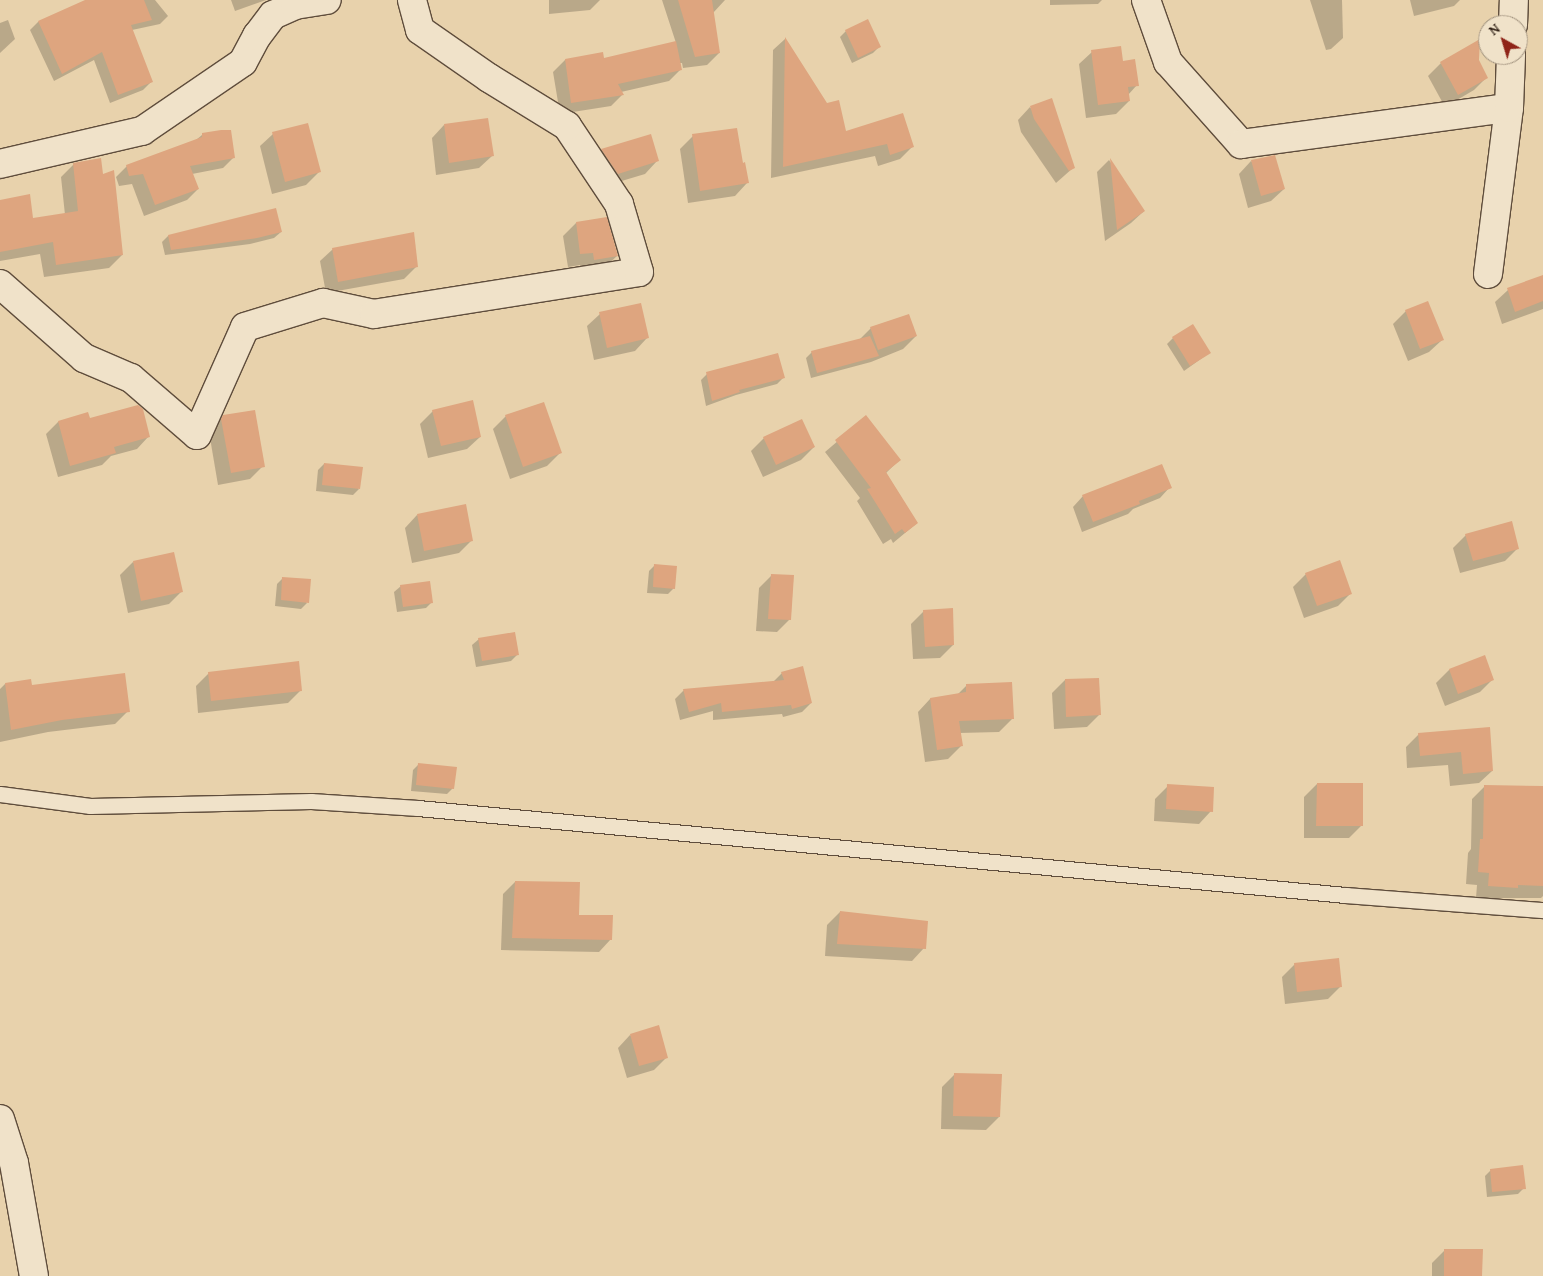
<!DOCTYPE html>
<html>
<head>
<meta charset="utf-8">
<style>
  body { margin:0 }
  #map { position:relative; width:1543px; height:1276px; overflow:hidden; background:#e8d2ac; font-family:"Gentium Book Plus",serif }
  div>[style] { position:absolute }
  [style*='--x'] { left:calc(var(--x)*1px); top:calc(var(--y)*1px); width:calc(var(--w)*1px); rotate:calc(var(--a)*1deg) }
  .shadow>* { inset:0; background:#0003 }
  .building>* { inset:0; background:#dea57f }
  .roads { filter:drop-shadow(1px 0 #5f4d3c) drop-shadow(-1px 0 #5f4d3c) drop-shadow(0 1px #5f4d3c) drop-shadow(0 -1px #5f4d3c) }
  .lane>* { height:15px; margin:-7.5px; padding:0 7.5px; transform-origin:7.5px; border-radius:7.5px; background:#f0e2c9 }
  .street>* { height:28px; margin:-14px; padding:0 14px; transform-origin:14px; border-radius:14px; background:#f0e2c9 }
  span { translate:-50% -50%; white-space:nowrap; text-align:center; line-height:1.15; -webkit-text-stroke:4.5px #f0e2c9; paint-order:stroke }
  .north { position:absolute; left:1478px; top:15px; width:50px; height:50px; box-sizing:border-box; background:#f0e2c9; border:1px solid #a49581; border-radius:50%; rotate:321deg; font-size:14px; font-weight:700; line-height:20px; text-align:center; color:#312116 }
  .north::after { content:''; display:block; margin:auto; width:18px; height:22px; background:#8f2418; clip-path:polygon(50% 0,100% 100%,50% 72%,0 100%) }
</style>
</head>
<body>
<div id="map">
  <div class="shadow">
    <i style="clip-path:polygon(99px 0,155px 0,168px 16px,160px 24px,132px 30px,151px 82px,143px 90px,110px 103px,94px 60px,54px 81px,30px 30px,38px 22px,80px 4px)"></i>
    <i style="clip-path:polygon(231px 0,266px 0,235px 11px)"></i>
    <i style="clip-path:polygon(549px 0,600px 0,590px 10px,549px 14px)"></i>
    <i style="clip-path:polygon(662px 0,725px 0,713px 13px,719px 53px,707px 65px,683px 68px,682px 63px,680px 63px,681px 69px,669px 81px,621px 92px,622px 95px,611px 106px,560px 114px,553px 72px,565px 60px,602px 54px,603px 60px,676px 43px)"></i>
    <i style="clip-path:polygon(1050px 0,1102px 0,1098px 4px,1050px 5px)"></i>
    <i style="clip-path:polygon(1310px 0,1342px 0,1343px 38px,1331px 49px,1326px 50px)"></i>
    <i style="clip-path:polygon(1410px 0,1460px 0,1454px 6px,1414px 16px)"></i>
    <i style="clip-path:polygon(8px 20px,15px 39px,0 53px,0 23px)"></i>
    <i style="clip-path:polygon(846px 31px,879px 47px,873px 53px,852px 63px,840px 37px)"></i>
    <i style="clip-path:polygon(785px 39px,845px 133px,912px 147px,900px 159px,878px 166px,875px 156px,771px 178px,773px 50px)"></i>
    <i style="clip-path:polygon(1092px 52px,1137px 85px,1128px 95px,1129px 101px,1116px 114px,1086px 118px,1079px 64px)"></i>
    <i style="clip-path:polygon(1441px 63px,1487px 77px,1474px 90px,1445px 107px,1428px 76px)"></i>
    <i style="clip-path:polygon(1030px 107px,1073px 168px,1056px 183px,1021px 132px,1018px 120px)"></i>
    <i style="clip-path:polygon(444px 125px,492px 156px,479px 168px,436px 175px,432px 138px)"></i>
    <i style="clip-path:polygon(273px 134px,319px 172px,306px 185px,272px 194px,260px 146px)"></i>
    <i style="clip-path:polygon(202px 135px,234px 157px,223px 168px,192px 174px,198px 189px,187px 200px,144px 216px,132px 184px,119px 186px,116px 177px,127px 166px,196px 140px)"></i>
    <i style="clip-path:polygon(693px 136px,742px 164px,747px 183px,735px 196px,688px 203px,680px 149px)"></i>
    <i style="clip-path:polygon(602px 150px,657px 161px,645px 174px,605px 186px,589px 163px)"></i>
    <i style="clip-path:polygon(1109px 160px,1144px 211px,1131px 223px,1105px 241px,1097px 172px)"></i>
    <i style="clip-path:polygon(1251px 161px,1284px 189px,1271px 201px,1248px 208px,1239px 174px)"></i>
    <i style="clip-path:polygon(74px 164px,102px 175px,122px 255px,109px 268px,44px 277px,40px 254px,0 261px,0 201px,32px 220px,65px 215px,61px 177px)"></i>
    <i style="clip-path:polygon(606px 218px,617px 256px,604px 268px,581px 272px,580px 265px,568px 267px,563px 236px,576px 223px)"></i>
    <i style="clip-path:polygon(281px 232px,274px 238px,250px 244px,165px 255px,162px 242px,168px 236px)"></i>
    <i style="clip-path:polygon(333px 249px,416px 267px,404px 279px,326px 293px,320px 261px)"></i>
    <i style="clip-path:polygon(1543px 276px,1543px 309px,1502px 324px,1495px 302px,1508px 290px)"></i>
    <i style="clip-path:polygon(1406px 311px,1442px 340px,1429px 352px,1408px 361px,1393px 324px)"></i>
    <i style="clip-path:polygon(600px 314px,647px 338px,635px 351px,594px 360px,587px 326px)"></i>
    <i style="clip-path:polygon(871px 328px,916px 336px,903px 349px,871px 362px,811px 378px,806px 358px,812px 352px,859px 340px)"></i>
    <i style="clip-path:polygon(1173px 338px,1209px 353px,1184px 371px,1167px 344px)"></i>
    <i style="clip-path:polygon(707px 374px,783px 378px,777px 384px,736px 395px,706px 406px,701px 380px)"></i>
    <i style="clip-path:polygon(433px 411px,480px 437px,467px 449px,428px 458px,420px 424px)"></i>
    <i style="clip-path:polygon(506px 416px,560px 453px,547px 466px,510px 479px,493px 429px)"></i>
    <i style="clip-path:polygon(223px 417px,263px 466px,250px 479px,218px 485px,209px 432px)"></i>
    <i style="clip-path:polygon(866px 417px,899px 460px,886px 473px,917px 523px,893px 543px,891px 539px,883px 544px,857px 501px,860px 498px,825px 452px)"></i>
    <i style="clip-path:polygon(89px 419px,149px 436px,137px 449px,111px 456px,102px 465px,58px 477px,46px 434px,58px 422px)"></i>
    <i style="clip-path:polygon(764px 438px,814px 447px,801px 460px,763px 477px,751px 451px)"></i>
    <i style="clip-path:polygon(324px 464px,359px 489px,353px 495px,316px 491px,318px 470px)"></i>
    <i style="clip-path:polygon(1170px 487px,1160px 498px,1133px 509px,1128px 514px,1082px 532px,1073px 507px,1083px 496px)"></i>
    <i style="clip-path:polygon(417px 515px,472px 540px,459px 553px,412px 563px,405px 528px)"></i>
    <i style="clip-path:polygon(1466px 535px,1518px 548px,1505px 561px,1460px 573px,1453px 548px)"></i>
    <i style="clip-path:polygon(133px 562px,181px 592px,169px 604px,128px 613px,120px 575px)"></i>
    <i style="clip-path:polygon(655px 565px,674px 588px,668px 594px,647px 593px,649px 571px)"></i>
    <i style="clip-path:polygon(1306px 574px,1351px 593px,1338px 606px,1304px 618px,1293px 587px)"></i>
    <i style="clip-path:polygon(772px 575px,790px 619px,777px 632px,756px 631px,759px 588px)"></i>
    <i style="clip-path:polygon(283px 578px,307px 603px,301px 609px,275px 606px,277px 584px)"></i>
    <i style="clip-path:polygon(401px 586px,432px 602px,426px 608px,397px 612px,394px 592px)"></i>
    <i style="clip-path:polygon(924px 611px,953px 645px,940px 658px,913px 659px,911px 624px)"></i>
    <i style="clip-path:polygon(479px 639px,517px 655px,511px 661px,476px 667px,472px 645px)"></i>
    <i style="clip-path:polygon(1484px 657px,1493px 679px,1480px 692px,1445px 706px,1436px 683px,1449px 670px)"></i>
    <i style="clip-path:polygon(209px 673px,301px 690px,288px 703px,198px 713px,196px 686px)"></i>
    <i style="clip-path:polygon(782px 673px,811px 703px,802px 712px,783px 717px,782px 714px,713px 720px,713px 711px,680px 720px,675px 699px,684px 690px,773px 682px)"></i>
    <i style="clip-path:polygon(1065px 680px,1100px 714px,1087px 727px,1054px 729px,1052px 693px)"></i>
    <i style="clip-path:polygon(5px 684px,31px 687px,128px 711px,115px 724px,48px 732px,0 742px,0 689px)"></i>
    <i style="clip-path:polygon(967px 685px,1012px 719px,999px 732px,959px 733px,961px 746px,948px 759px,925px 762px,918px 712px,930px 699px,957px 695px)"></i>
    <i style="clip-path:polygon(1489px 728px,1492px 771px,1479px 783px,1450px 786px,1448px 765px,1407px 768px,1406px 747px,1419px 734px)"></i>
    <i style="clip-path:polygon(419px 764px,453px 788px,447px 794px,411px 791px,413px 770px)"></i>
    <i style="clip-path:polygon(1317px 784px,1362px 825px,1349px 838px,1304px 838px,1304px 797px)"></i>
    <i style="clip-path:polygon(1168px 786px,1211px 811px,1199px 824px,1154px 821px,1155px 799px)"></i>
    <i style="clip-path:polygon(1485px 786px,1543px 787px,1543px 896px,1541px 898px,1476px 898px,1477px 885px,1466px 884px,1468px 853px,1471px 849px,1472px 799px)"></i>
    <i style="clip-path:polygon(515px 882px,578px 916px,611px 939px,599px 952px,501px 950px,503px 894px)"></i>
    <i style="clip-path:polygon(840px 912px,924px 948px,912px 961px,825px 956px,827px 925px)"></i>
    <i style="clip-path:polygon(1295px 964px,1341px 986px,1328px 999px,1285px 1004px,1282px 977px)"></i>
    <i style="clip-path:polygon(630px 1035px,667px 1057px,654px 1070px,627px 1078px,618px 1048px)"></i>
    <i style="clip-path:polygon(955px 1074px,999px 1117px,986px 1130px,941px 1129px,942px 1087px)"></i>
    <i style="clip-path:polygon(1491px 1170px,1524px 1188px,1518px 1194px,1487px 1197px,1485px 1176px)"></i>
    <i style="clip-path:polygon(1445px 1250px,1481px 1276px,1432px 1276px,1432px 1263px)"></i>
  </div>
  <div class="building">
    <i style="clip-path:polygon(85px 0,144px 0,152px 20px,131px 25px,153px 82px,118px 95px,102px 52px,62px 74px,38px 21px)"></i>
    <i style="clip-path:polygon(678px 0,712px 0,720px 53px,695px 57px)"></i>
    <i style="clip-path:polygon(868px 19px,881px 47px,858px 58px,845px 30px)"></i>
    <i style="clip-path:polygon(785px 37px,827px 103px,839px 100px,846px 131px,903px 113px,914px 147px,890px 155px,887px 144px,783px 167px)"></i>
    <i style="clip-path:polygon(1480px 39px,1479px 60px,1488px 78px,1458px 95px,1440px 62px)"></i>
    <i style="clip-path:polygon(676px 41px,682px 70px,618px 84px,624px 95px,571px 103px,565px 59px,603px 52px,604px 58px)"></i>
    <i style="clip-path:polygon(1121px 46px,1123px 61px,1135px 59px,1139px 86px,1128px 87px,1130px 101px,1098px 105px,1091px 50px)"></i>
    <i style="clip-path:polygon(1052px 98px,1075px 168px,1069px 171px,1034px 119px,1030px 106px)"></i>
    <i style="clip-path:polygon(488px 118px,494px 156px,449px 163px,444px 124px)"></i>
    <i style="clip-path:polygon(308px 123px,321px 172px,285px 182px,272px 132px)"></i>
    <i style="clip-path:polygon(737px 128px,743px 163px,745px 162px,749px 183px,700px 191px,692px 134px)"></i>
    <i style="clip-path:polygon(221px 130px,231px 130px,235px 158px,190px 166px,199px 189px,155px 205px,143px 174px,129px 176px,126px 165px,202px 137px,202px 133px)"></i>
    <i style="clip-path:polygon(651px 134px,659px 161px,618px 174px,601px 149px)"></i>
    <i style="clip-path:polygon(1275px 155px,1285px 189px,1261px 196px,1251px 160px)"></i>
    <i style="clip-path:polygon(101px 158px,103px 174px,114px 170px,123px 255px,56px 265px,53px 242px,0 252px,0 200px,30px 194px,33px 218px,78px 211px,73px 163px)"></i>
    <i style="clip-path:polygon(1110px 158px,1145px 211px,1117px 230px)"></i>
    <i style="clip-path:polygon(276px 208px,282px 232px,257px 238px,171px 250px,168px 235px)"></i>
    <i style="clip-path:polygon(607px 217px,618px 256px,594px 260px,593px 253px,580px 254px,576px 222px)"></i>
    <i style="clip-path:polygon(414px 232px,418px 267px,338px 282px,332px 248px)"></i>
    <i style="clip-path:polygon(1543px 275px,1543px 301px,1515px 312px,1507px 288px)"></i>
    <i style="clip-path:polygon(1428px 301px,1444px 340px,1420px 349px,1405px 310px)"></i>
    <i style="clip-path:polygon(641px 303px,649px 338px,607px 348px,599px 312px)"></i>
    <i style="clip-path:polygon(909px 314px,917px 336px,878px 350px,870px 327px)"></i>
    <i style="clip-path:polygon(1193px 324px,1211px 353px,1190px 366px,1172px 337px)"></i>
    <i style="clip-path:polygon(870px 336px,879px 356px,817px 373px,811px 351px)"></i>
    <i style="clip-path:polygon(778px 353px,785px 378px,739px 390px,740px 392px,712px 401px,706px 372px)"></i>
    <i style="clip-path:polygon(473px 400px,481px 437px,441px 446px,432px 410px)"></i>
    <i style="clip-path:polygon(544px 402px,562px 453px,523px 467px,505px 415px)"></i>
    <i style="clip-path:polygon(138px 405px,143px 409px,150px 437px,114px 447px,116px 453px,70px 466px,58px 421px,88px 412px,90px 418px)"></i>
    <i style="clip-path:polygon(255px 410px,265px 467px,231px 473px,221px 419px,223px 415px)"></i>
    <i style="clip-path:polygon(866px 415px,901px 460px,886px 472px,918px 523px,905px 533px,902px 529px,895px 534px,867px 489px,871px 488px,835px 440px)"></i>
    <i style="clip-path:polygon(802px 419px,815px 447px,776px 465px,763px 437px)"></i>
    <i style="clip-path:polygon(324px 463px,363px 467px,360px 489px,322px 485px)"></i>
    <i style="clip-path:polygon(1162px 464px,1172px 488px,1139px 501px,1140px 504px,1093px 522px,1082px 495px)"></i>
    <i style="clip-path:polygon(466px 504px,473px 541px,424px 551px,417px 514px)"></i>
    <i style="clip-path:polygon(1512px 521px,1519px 549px,1473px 561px,1465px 534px)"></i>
    <i style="clip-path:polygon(174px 552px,183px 592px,141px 601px,133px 561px)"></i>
    <i style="clip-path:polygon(1340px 560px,1352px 594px,1317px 606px,1305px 573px)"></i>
    <i style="clip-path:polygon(654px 564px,677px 566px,675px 589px,653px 587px)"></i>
    <i style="clip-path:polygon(771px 574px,794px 575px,791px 620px,768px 619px)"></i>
    <i style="clip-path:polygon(282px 577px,311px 579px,309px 603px,281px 600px)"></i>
    <i style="clip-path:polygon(430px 581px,433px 603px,403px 607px,400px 585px)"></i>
    <i style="clip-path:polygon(953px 608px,954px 645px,925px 647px,923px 610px)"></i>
    <i style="clip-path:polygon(515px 632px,519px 655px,482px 661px,478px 638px)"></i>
    <i style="clip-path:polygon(1485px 655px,1494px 680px,1458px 694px,1449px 669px)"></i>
    <i style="clip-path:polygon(299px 661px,302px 691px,211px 701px,208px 672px)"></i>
    <i style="clip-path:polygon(803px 666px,812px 703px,792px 709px,791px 705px,722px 712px,721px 703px,689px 712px,683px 689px,784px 680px,781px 672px)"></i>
    <i style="clip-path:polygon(125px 673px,130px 712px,62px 720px,11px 730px,5px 683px,31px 679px,32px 685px)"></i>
    <i style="clip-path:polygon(1099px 678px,1101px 715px,1066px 717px,1065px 679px)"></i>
    <i style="clip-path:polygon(1012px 682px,1014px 719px,959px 721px,963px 746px,937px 750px,930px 698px,966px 692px,966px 684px)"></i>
    <i style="clip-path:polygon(1490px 727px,1493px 771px,1463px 774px,1461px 752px,1420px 756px,1418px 733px)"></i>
    <i style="clip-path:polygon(418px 763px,457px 767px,454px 789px,416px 785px)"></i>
    <i style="clip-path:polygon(1317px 783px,1363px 783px,1363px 826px,1316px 826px)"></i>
    <i style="clip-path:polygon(1167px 784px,1214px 787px,1213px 812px,1166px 809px)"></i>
    <i style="clip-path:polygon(1484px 785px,1543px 786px,1543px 886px,1518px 885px,1518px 888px,1488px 886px,1489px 873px,1478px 872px,1480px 839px,1483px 839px)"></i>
    <i style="clip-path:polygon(515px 881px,580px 882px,579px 915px,613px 915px,612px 940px,512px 938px)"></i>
    <i style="clip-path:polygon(840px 911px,928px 921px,926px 949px,837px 944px)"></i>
    <i style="clip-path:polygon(1339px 958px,1342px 987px,1297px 992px,1294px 963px)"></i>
    <i style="clip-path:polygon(659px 1025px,668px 1058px,639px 1066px,630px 1034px)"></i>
    <i style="clip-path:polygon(954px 1073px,1002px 1074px,1000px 1117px,953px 1116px)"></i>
    <i style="clip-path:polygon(1523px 1165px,1526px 1189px,1492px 1192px,1490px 1169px)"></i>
    <i style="clip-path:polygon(1444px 1249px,1483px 1249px,1482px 1276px,1444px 1276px)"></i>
  </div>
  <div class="roads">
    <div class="lane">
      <i style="--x:0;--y:794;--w:91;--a:7.6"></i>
      <i style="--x:90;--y:806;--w:221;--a:-1.3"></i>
      <i style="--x:311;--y:801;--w:107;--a:3.7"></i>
      <i style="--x:418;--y:808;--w:932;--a:5.36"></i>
      <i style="--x:1346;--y:895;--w:198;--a:4.4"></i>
    </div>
    <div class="street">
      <i style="--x:1146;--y:0;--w:66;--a:70.5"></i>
      <i style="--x:1168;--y:62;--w:110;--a:48.3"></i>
      <i style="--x:1241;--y:144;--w:270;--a:-7.7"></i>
      <i style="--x:1513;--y:25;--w:25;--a:-88"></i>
      <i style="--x:0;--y:164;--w:146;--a:-13.1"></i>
      <i style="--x:142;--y:131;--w:122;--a:-34.3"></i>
      <i style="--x:243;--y:62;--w:30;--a:-62"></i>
      <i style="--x:257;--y:36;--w:26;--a:-53"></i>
      <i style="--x:273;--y:15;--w:24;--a:-24"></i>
      <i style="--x:295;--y:5;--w:32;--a:-9"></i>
      <i style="--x:1488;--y:274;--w:167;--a:-82.8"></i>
      <i style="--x:1509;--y:108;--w:53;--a:-87.8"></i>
      <i style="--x:0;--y:284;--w:112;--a:41.4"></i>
      <i style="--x:84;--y:358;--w:51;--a:23.1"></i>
      <i style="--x:131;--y:378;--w:87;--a:40.8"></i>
      <i style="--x:197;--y:435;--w:118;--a:-66"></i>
      <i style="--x:245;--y:327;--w:82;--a:-17.1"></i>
      <i style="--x:323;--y:303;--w:52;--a:12.2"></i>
      <i style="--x:374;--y:314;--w:268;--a:-9"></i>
      <i style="--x:639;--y:272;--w:71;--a:-106.4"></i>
      <i style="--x:619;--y:204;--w:94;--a:-123.7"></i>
      <i style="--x:567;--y:126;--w:92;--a:-148.4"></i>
      <i style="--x:489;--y:78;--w:84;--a:-145.2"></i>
      <i style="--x:420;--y:30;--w:31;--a:-105"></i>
      <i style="--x:0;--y:1119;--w:46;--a:72.3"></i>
      <i style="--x:14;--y:1163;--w:115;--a:80"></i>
    </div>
  </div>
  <div class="north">N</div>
</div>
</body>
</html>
